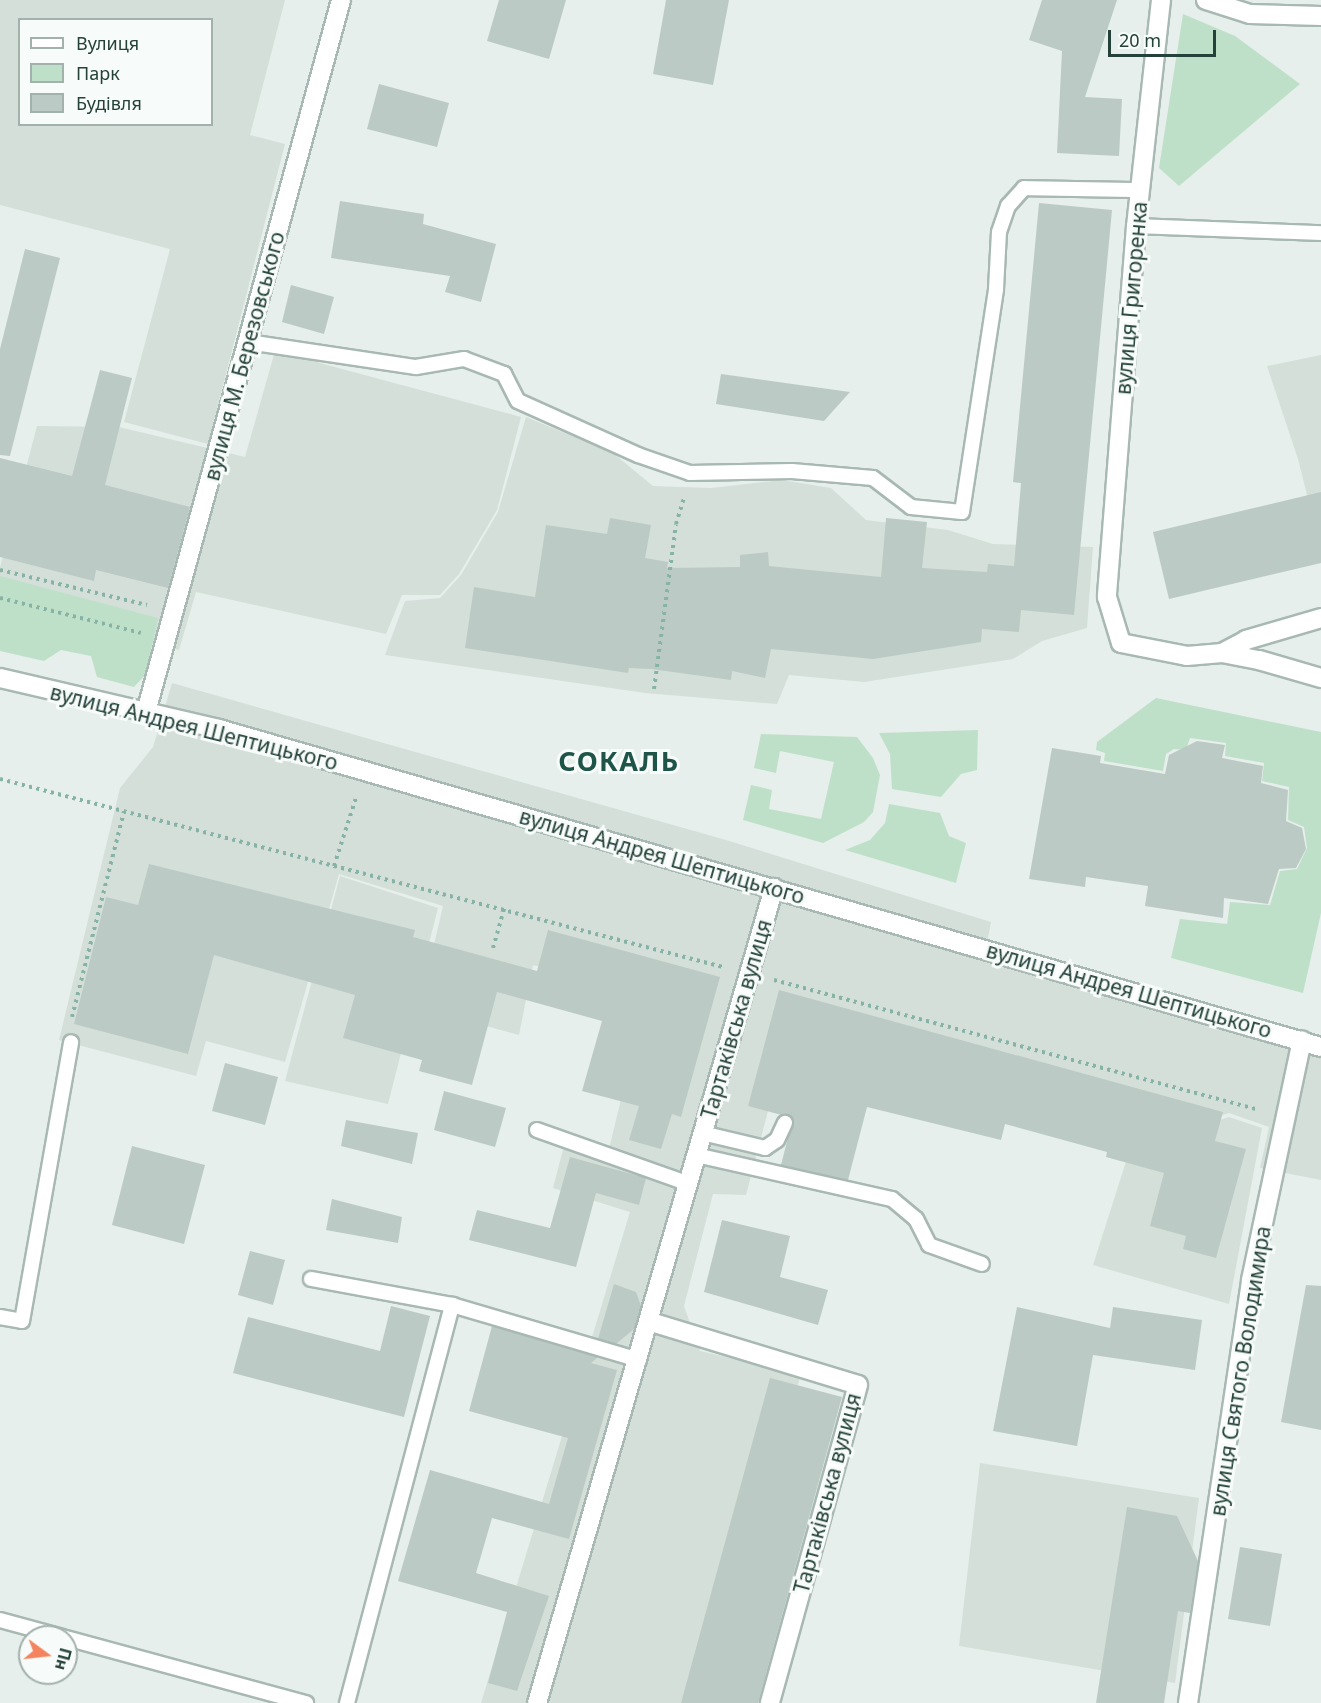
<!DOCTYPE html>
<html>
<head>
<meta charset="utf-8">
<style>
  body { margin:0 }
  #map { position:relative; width:1321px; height:1703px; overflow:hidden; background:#e6efeb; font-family:"Noto Sans",sans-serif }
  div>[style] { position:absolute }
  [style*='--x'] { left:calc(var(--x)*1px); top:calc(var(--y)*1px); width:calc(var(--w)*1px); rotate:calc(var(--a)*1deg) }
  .built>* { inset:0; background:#d4dfda }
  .green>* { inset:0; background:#bfe0c8 }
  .building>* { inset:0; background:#bbcac4 }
  .path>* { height:4px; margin-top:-2px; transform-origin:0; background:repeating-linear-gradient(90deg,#86b3a5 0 3px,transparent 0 7.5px) }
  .roads { filter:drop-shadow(2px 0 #a8b8b2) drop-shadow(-2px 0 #a8b8b2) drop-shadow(0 2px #a8b8b2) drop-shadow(0 -2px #a8b8b2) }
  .lane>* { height:14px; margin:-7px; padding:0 7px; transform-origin:7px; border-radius:7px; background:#fff }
  .street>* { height:18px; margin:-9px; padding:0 9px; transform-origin:9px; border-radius:9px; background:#fff }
  .secondary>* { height:18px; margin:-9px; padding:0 9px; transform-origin:9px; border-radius:9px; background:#fff }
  span { translate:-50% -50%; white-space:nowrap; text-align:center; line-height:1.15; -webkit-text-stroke:6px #f7fbf9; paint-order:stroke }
  .street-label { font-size:21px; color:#24423a }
  .district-label { font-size:27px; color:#1f5548; font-weight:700; letter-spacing:1.5px }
  .legend { position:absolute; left:18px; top:18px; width:195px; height:108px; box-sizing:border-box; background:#f7fbf9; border:2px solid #a3b1ad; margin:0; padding:8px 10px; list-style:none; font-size:18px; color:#24423a }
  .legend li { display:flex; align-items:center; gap:12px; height:30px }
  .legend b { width:30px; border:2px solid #a3b1ad }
  .north { position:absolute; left:18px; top:1625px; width:60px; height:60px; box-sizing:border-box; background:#f7fbf9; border:2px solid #a3b1ad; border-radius:50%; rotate:105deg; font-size:16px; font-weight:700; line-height:24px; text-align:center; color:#24423a }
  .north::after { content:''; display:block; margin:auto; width:21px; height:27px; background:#f4845f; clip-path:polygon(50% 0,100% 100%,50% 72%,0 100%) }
  .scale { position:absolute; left:1108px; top:30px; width:108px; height:27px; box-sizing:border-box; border:3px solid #24423a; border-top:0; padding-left:8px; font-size:18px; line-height:21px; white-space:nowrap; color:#24423a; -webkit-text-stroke:4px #f7fbf9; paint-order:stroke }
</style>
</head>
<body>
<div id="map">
  <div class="built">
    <i style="clip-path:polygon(evenodd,0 0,285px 0,250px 135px,285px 144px,208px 444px,124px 422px,170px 249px,0 205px,0 0,20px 20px,212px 20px,212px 124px,20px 124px,20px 20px)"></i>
    <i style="clip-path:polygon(275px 351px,521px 417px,497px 510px,459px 574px,440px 595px,402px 595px,386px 634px,196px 592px,179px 650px,0 605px,0 567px,37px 426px,119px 427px,245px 457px)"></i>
    <i style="clip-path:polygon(1321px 355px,1321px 551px,1298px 459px,1267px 366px)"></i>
    <i style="clip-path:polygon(526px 417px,613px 453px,653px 486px,711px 488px,782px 480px,831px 488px,866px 520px,948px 530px,993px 544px,1093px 547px,1087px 628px,1042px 641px,1013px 659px,864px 682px,789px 675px,777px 704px,645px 693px,385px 655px,405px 601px,440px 598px,461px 575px,498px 512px)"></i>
    <i style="clip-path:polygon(172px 683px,726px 840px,991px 922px,984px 959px,1321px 1040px,1321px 1180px,1260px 1168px,1269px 1127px,1229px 1113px,1127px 1147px,1095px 1109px,773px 1092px,746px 1195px,713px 1194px,684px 1306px,700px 1351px,801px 1374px,710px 1703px,481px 1703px,630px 1212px,553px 1188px,566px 1138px,609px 1149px,623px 1091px,689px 1005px,533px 965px,519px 1035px,419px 1008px,443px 906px,339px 874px,285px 1062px,206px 1041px,196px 1076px,59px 1040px,120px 788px,153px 747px)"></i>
    <i style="clip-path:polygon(340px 876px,438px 908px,388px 1104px,285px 1081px)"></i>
    <i style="clip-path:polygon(1229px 1117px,1262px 1128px,1229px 1304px,1093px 1265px,1130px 1149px)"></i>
    <i style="clip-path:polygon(980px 1463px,1199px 1498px,1175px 1683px,959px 1646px)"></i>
  </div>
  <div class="green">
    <i style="clip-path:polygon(1183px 14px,1235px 36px,1300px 84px,1179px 186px,1159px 168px)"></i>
    <i style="clip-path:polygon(0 576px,158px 618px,146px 674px,134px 687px,97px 677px,91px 656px,61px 650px,44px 661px,0 651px)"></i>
    <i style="clip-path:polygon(1156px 698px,1321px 732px,1321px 913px,1303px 993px,1171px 958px,1180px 919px,1227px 924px,1230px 902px,1270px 905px,1280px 871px,1297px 869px,1307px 848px,1304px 827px,1288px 820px,1289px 787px,1262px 781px,1264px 763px,1225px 756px,1226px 743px,1190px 738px,1186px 750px,1174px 749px,1166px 754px,1163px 771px,1104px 761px,1105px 753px,1096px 750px,1097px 742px)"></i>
    <i style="clip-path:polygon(978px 730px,977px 770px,961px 774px,941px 797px,892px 789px,890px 754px,879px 733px)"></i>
    <i style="clip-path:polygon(761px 734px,857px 737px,873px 758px,880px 775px,873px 812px,864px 822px,823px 843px,743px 820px,751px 785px,772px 790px,769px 809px,821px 819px,834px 762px,780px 751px,776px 773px,754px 768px)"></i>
    <i style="clip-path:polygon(889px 804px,940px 813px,949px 836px,966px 843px,956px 883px,845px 850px,870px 840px,885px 823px)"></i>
  </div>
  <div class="building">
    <i style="clip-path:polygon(499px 0,566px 0,549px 59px,487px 41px)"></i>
    <i style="clip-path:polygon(666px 0,729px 0,713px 85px,653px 74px)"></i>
    <i style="clip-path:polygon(1042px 0,1117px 0,1085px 97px,1122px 99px,1119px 156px,1057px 153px,1062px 51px,1029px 40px)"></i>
    <i style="clip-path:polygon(379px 84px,449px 103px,437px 147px,367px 129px)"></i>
    <i style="clip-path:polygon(340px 201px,424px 214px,423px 224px,496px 244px,481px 302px,445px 292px,450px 276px,331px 258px)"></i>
    <i style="clip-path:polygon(1039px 203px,1112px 210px,1074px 615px,1021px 610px,1019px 632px,982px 629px,981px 642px,873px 659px,771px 649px,765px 678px,732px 671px,731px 680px,651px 669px,629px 668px,628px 673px,465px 648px,474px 587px,535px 597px,546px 525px,607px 534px,610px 518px,651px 525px,645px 558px,668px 562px,667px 568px,740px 567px,740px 555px,768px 552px,769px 566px,881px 577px,886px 518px,927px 522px,922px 568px,987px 572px,988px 564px,1014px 566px,1021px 483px,1013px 482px)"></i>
    <i style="clip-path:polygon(25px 249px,60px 258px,10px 456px,0 455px,0 349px)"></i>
    <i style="clip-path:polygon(291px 285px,334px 297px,324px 334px,282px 322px)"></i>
    <i style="clip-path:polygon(100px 370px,132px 378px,105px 485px,190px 507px,168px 588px,96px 570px,94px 581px,0 557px,0 458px,72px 476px)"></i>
    <i style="clip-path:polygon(721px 374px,850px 392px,824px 421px,716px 404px)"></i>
    <i style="clip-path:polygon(1321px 492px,1321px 563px,1169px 599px,1153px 532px)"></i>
    <i style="clip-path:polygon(1197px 741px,1225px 745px,1222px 758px,1263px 766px,1261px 783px,1288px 790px,1286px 821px,1302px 828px,1306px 849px,1296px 868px,1279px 869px,1268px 904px,1224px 898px,1223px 918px,1145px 906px,1148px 886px,1086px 877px,1085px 887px,1029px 879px,1052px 748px,1101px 756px,1100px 763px,1165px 774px,1169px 755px)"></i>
    <i style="clip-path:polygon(149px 864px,415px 930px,413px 937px,537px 971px,548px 930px,720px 977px,681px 1117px,672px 1114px,661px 1149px,629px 1140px,639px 1106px,582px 1091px,602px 1021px,497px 992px,472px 1085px,419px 1071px,422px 1060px,343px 1038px,355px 995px,214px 955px,188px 1054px,74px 1024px,106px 897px,138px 905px)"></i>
    <i style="clip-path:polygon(779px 990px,1223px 1112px,1215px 1141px,1246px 1149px,1216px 1258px,1183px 1249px,1186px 1236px,1150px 1226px,1164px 1173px,1106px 1157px,1107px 1152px,1005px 1124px,1001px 1140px,867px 1107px,848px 1180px,781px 1165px,793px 1118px,748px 1106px)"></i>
    <i style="clip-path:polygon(225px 1063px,278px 1077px,265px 1125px,212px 1111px)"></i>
    <i style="clip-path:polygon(444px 1091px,506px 1108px,495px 1147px,434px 1130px)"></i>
    <i style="clip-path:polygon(346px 1120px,418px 1133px,412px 1164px,341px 1146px)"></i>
    <i style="clip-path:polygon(132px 1146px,205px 1165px,184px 1244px,112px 1225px)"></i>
    <i style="clip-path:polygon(570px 1157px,646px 1178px,639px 1205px,596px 1193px,576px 1267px,469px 1240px,477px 1210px,550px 1228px)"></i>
    <i style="clip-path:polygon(332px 1199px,402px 1217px,398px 1243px,326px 1230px)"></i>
    <i style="clip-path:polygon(722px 1220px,790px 1236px,780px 1277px,828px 1290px,818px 1325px,704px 1292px)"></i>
    <i style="clip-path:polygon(250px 1251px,285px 1260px,273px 1305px,238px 1295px)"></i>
    <i style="clip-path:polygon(614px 1284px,636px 1292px,641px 1306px,634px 1329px,616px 1344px,598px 1339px)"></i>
    <i style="clip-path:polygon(1306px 1285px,1321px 1286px,1321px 1430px,1281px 1422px)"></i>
    <i style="clip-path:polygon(391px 1306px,430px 1316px,404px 1417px,233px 1373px,248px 1317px,380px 1351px)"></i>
    <i style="clip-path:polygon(1017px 1307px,1110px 1328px,1113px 1307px,1202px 1320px,1195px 1370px,1093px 1355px,1077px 1446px,993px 1431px)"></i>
    <i style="clip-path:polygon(492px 1326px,598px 1357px,591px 1363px,617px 1370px,569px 1539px,492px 1518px,476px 1573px,549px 1596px,517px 1691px,488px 1683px,507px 1612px,398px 1581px,430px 1470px,549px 1504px,568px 1438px,469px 1411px)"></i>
    <i style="clip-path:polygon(770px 1378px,842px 1397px,758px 1703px,681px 1703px)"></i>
    <i style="clip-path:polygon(1127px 1507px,1177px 1516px,1198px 1561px,1190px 1613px,1178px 1611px,1164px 1703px,1096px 1703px)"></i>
    <i style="clip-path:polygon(1240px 1547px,1282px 1554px,1270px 1626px,1228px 1619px)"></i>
  </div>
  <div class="path">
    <i style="--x:0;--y:570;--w:151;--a:13.4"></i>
    <i style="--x:0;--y:598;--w:145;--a:13.9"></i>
    <i style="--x:654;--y:689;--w:166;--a:-82.4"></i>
    <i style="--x:676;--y:524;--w:28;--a:-73"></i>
    <i style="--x:0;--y:779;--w:747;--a:14.58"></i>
    <i style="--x:334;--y:866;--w:71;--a:-72.1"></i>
    <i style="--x:493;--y:948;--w:41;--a:-74.2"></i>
    <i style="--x:774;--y:980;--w:502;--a:15"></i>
    <i style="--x:72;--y:1017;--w:212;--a:-75.8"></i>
  </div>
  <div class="roads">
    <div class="lane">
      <i style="--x:1136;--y:226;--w:185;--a:2.2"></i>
      <i style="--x:248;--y:342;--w:170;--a:8.5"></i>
      <i style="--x:416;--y:367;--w:49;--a:-9.5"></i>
      <i style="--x:464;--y:359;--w:43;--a:20.6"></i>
      <i style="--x:504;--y:374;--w:30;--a:63"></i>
      <i style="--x:518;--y:401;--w:132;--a:24.2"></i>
      <i style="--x:638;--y:455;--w:55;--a:19.1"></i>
      <i style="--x:690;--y:473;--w:102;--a:-1.1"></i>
      <i style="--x:792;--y:471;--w:81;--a:4.9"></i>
      <i style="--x:873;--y:478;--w:48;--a:37.3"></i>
      <i style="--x:911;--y:507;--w:51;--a:5.6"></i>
      <i style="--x:962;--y:512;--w:226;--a:-81.3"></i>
      <i style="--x:996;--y:289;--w:57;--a:-87"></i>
      <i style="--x:999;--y:232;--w:28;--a:-71"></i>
      <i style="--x:1008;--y:206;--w:24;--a:-48"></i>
      <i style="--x:1024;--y:188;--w:116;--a:1"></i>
      <i style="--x:537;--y:1130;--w:159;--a:19.5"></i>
      <i style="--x:702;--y:1133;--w:65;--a:13.4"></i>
      <i style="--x:765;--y:1148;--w:14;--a:-34"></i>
      <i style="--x:777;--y:1140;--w:19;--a:-65"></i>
      <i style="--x:696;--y:1155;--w:201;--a:12.7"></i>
      <i style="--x:892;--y:1199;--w:31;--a:40"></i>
      <i style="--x:916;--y:1219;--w:29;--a:63"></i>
      <i style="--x:929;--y:1245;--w:56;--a:19.7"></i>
      <i style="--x:311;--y:1279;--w:143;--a:10.4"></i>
      <i style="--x:0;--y:1317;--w:22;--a:10"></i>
      <i style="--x:22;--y:1321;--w:283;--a:-80"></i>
      <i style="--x:0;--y:1620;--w:65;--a:15.1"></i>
      <i style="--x:66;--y:1638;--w:249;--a:15.2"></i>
      <i style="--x:347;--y:1703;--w:412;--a:-75.2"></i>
      <i style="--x:452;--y:1305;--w:195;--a:16.4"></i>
    </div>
    <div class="street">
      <i style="--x:1161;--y:0;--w:227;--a:96.3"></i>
      <i style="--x:1136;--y:226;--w:372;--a:94.5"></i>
      <i style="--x:1107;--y:597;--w:48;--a:73.1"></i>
      <i style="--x:1121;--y:643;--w:67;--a:11.1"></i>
      <i style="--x:1187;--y:656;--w:35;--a:-5"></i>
      <i style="--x:1222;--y:653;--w:38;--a:11"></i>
      <i style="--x:1259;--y:660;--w:65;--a:16.2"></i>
      <i style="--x:1206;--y:0;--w:46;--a:17.7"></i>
      <i style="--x:1250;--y:14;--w:71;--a:1.6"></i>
      <i style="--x:1222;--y:653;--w:27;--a:-28"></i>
      <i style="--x:1246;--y:640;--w:78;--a:-16.3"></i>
      <i style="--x:146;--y:712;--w:738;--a:-74.68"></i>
      <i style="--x:651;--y:1322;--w:216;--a:16.9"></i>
      <i style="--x:858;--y:1385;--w:330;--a:105.5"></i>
      <i style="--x:1188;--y:1703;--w:428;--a:-81.5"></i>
      <i style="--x:1251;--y:1280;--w:245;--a:-78"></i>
    </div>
    <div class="secondary">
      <i style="--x:0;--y:678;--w:225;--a:13.1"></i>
      <i style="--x:219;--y:729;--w:1147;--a:16.1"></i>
      <i style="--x:537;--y:1703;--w:849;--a:-73.79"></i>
    </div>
  </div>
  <div class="street-label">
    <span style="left:1131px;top:298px;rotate:-85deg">вулиця Григоренка</span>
    <span style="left:244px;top:356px;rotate:-75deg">вулиця М. Березовського</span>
    <span style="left:194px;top:727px;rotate:14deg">вулиця Андрея Шептицького</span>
    <span style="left:662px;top:856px;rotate:16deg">вулиця Андрея Шептицького</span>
    <span style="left:1129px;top:990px;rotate:16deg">вулиця Андрея Шептицького</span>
    <span style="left:736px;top:1019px;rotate:-74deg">Тартаківська вулиця</span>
    <span style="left:1240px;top:1371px;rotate:-81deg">вулиця Святого Володимира</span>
    <span style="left:827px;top:1493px;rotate:-75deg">Тартаківська вулиця</span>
  </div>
  <div class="district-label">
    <span style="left:619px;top:761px">СОКАЛЬ</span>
  </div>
  <ul class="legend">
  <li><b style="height:8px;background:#fff"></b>Вулиця</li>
  <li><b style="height:16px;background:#bfe0c8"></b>Парк</li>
  <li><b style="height:16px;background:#bbcac4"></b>Будівля</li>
  </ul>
  <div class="north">Пн</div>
  <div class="scale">20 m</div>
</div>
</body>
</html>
